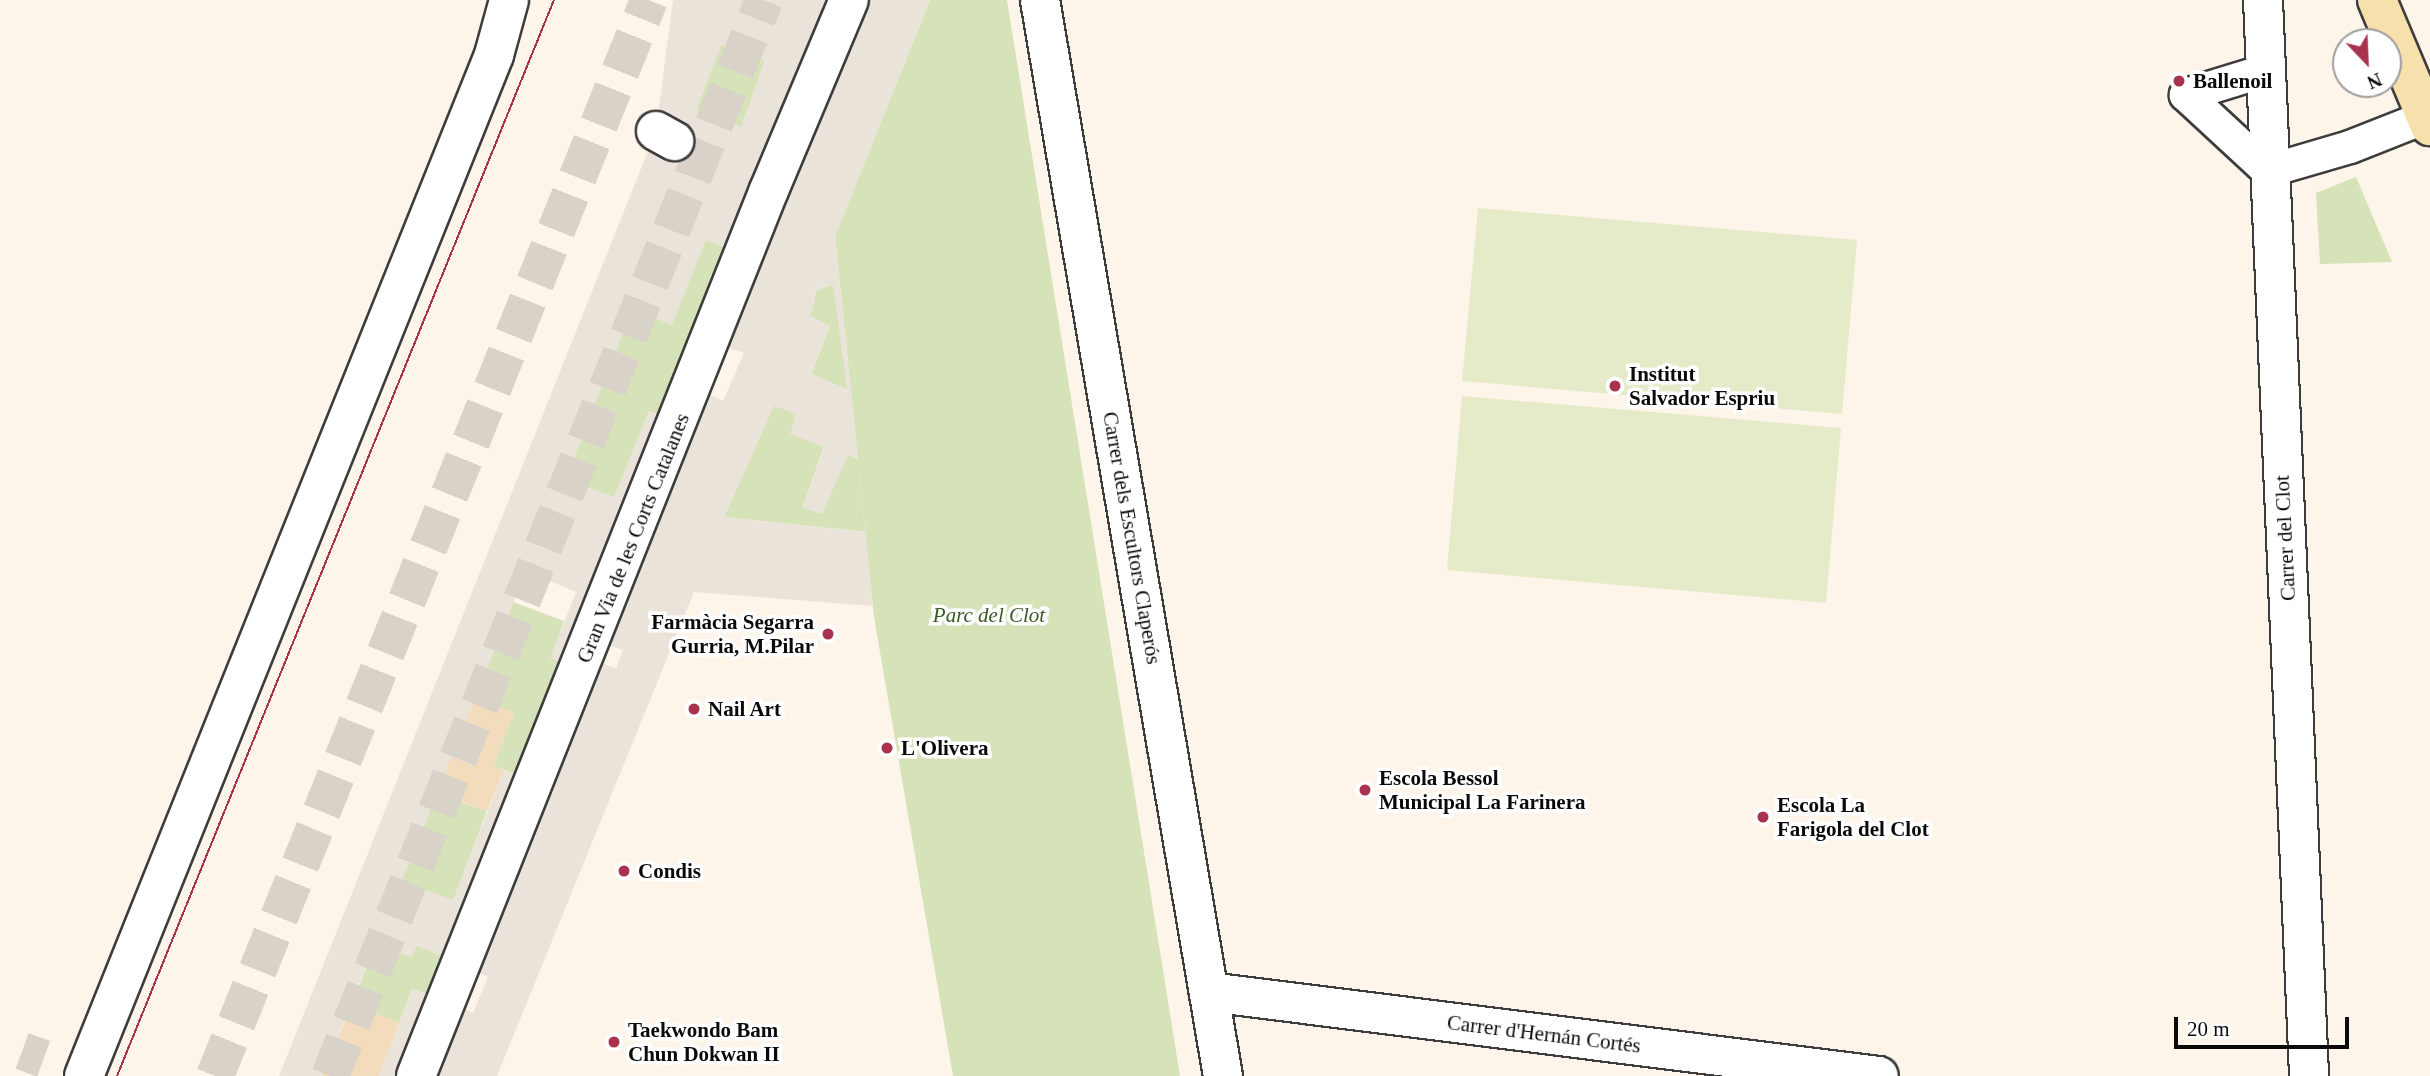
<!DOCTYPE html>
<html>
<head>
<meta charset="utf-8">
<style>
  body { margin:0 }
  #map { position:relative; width:2430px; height:1076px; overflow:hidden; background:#fdf5e9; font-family:"Times New Roman",serif }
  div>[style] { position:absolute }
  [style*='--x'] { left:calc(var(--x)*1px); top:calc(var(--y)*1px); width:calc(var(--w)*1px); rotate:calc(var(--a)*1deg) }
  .green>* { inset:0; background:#d6e2b8 }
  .sand>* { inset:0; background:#f3dcbb }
  .pitch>* { inset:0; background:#e5ebc8 }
  .plaza>* { inset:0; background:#eae3da }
  .street-tunnel>* { height:38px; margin-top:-19px; transform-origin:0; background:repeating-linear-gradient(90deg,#d9d2c8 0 38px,transparent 0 57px) }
  .primary-tunnel>* { height:38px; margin-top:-19px; transform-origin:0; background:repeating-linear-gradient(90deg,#d9d2c8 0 38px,transparent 0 57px) }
  .roads { filter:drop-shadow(2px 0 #3d3d3d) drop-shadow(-2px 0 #3d3d3d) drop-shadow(0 2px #3d3d3d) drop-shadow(0 -2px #3d3d3d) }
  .lane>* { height:32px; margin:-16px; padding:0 16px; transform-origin:16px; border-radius:16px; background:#fff }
  .street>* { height:38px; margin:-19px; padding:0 19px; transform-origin:19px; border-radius:19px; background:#fff }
  .secondary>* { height:38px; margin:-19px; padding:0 19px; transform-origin:19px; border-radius:19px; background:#f6e0ab }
  .tram>* { height:2px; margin:-1px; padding:0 1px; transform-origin:1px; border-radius:1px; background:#a9334e }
  .dots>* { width:19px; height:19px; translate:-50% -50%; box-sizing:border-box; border:4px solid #fff; border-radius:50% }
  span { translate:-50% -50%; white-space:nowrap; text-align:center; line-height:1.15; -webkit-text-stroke:7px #fff; paint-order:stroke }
  .poi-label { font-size:21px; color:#0a0a0a; font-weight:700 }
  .left { translate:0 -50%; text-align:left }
  .right { translate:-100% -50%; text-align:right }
  .street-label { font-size:21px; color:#0a0a0a }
  .park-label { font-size:21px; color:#385923; font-style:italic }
  .north { position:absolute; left:2332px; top:28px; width:70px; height:70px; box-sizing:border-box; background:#fff; border:2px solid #9d9d9d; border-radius:50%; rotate:157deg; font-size:19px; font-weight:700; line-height:28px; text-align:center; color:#0a0a0a }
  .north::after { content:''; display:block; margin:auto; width:24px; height:32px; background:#a9334e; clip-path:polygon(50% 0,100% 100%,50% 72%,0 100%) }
  .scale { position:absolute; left:2174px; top:1017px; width:175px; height:32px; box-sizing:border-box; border:4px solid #0a0a0a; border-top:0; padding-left:9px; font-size:21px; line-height:24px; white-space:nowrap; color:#0a0a0a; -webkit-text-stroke:5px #fff; paint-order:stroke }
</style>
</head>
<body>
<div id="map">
  <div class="green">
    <i style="clip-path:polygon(930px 0,1007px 0,1180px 1076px,953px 1076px,874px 617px,835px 236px)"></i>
    <i style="clip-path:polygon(721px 45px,765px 61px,741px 127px,696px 110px)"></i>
    <i style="clip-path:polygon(2356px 177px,2392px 262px,2320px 264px,2316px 193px)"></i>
    <i style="clip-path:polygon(706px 240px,731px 250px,664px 417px,649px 411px,614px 498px,565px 479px,632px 309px)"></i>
    <i style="clip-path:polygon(834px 284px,848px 390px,811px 374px,830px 326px,810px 316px,817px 290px)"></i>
    <i style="clip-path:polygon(774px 405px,796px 414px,791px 434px,824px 446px,803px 507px,822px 513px,847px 454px,858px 459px,867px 532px,724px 517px)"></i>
    <i style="clip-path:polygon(513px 602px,564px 621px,551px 657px,565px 664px,519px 776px,493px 765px,514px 713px,474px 696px)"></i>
    <i style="clip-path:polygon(443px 773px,459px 778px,452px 799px,487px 811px,453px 901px,401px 881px)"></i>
    <i style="clip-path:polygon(376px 943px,411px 957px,417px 945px,443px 956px,427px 994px,412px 989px,399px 1023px,352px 1004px)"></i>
  </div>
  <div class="sand">
    <i style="clip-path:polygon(474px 696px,514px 713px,493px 765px,504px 770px,487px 811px,452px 798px,459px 779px,444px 773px)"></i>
    <i style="clip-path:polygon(352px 1004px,399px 1023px,379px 1076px,322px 1076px)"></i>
  </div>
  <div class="pitch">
    <i style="clip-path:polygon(1478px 208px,1857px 240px,1842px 414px,1462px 381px)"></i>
    <i style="clip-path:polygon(1462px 396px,1841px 428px,1826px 603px,1447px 570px)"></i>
  </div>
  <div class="plaza">
    <i style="clip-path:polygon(evenodd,673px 0,930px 0,835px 236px,873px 606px,694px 592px,497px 1076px,379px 1076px,412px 989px,427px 994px,442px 956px,417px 946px,411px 957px,376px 943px,322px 1076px,279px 1076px,656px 131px,673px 0,721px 45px,765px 61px,741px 127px,696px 110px,721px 45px,673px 0,706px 240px,730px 249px,664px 417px,649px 411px,614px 497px,566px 479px,632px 310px,672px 325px,706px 240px,673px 0,833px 284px,847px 389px,847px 390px,811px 373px,830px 326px,810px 316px,817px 290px,833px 284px,673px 0,729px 348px,744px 353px,723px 401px,710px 395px,729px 348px,673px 0,774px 406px,796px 414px,790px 434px,824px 447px,803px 508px,822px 514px,848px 455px,858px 459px,866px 532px,724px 517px,774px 406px,673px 0,526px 571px,576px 592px,550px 658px,565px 664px,518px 775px,504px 770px,453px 900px,402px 881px,526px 571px,673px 0,608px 645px,623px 650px,616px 669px,602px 663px,608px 645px,673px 0,474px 970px,488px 977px,473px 1013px,459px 1006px,474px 970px)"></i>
  </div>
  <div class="street-tunnel">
    <i style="--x:22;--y:1051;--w:23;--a:20"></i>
  </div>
  <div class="primary-tunnel">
    <i style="--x:215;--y:1076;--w:1160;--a:-68.03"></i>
    <i style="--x:330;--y:1076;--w:1160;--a:-68.03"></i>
  </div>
  <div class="roads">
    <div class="lane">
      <i style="--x:2264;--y:71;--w:82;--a:162.9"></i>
      <i style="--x:2186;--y:95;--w:112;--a:42.8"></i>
      <i style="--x:2268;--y:171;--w:85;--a:-16.3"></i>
      <i style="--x:2350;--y:147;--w:82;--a:-21.5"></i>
    </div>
    <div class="street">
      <i style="--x:1040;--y:0;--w:1091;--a:80.35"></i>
      <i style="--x:2263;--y:0;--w:1077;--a:87.55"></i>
      <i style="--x:656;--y:131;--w:21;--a:29"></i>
      <i style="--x:1209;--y:992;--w:675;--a:7.15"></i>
      <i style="--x:84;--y:1076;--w:1100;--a:-68.12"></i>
      <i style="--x:494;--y:55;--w:57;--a:-74.7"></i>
      <i style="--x:416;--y:1076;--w:954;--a:-68.28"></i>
      <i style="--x:769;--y:190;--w:206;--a:-67.2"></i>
    </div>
    <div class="secondary">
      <i style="--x:2377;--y:0;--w:137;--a:67.2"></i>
    </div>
  </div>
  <div class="tram">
    <i style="--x:117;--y:1076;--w:1161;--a:-67.9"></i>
  </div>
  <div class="dots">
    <i style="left:2179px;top:81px;background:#a9334e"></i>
    <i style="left:1615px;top:386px;background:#a9334e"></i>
    <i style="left:828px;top:634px;background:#a9334e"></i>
    <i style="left:694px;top:709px;background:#a9334e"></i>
    <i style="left:887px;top:748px;background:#a9334e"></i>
    <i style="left:1365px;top:790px;background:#a9334e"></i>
    <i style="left:1763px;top:817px;background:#a9334e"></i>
    <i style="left:624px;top:871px;background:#a9334e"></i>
    <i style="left:614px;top:1042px;background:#a9334e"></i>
  </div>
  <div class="poi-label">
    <span class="left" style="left:2193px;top:81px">Ballenoil</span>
    <span class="left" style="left:1629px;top:386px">Institut<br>Salvador Espriu</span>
    <span class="right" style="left:814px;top:634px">Farmàcia Segarra<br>Gurria, M.Pilar</span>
    <span class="left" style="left:708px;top:709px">Nail Art</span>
    <span class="left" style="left:901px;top:748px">L'Olivera</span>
    <span class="left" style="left:1379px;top:790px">Escola Bessol<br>Municipal La Farinera</span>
    <span class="left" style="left:1777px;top:817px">Escola La<br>Farigola del Clot</span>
    <span class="left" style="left:638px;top:871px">Condis</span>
    <span class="left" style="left:628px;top:1042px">Taekwondo Bam<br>Chun Dokwan II</span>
  </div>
  <div class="street-label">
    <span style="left:633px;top:538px;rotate:-68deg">Gran Via de les Corts Catalanes</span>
    <span style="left:1132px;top:538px;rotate:80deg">Carrer dels Escultors Claperós</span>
    <span style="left:2285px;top:538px;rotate:-93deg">Carrer del Clot</span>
    <span style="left:1544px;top:1034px;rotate:7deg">Carrer d'Hernán Cortés</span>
  </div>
  <div class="park-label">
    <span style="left:989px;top:615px">Parc del Clot</span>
  </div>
  <div class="north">N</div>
  <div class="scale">20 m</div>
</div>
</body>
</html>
